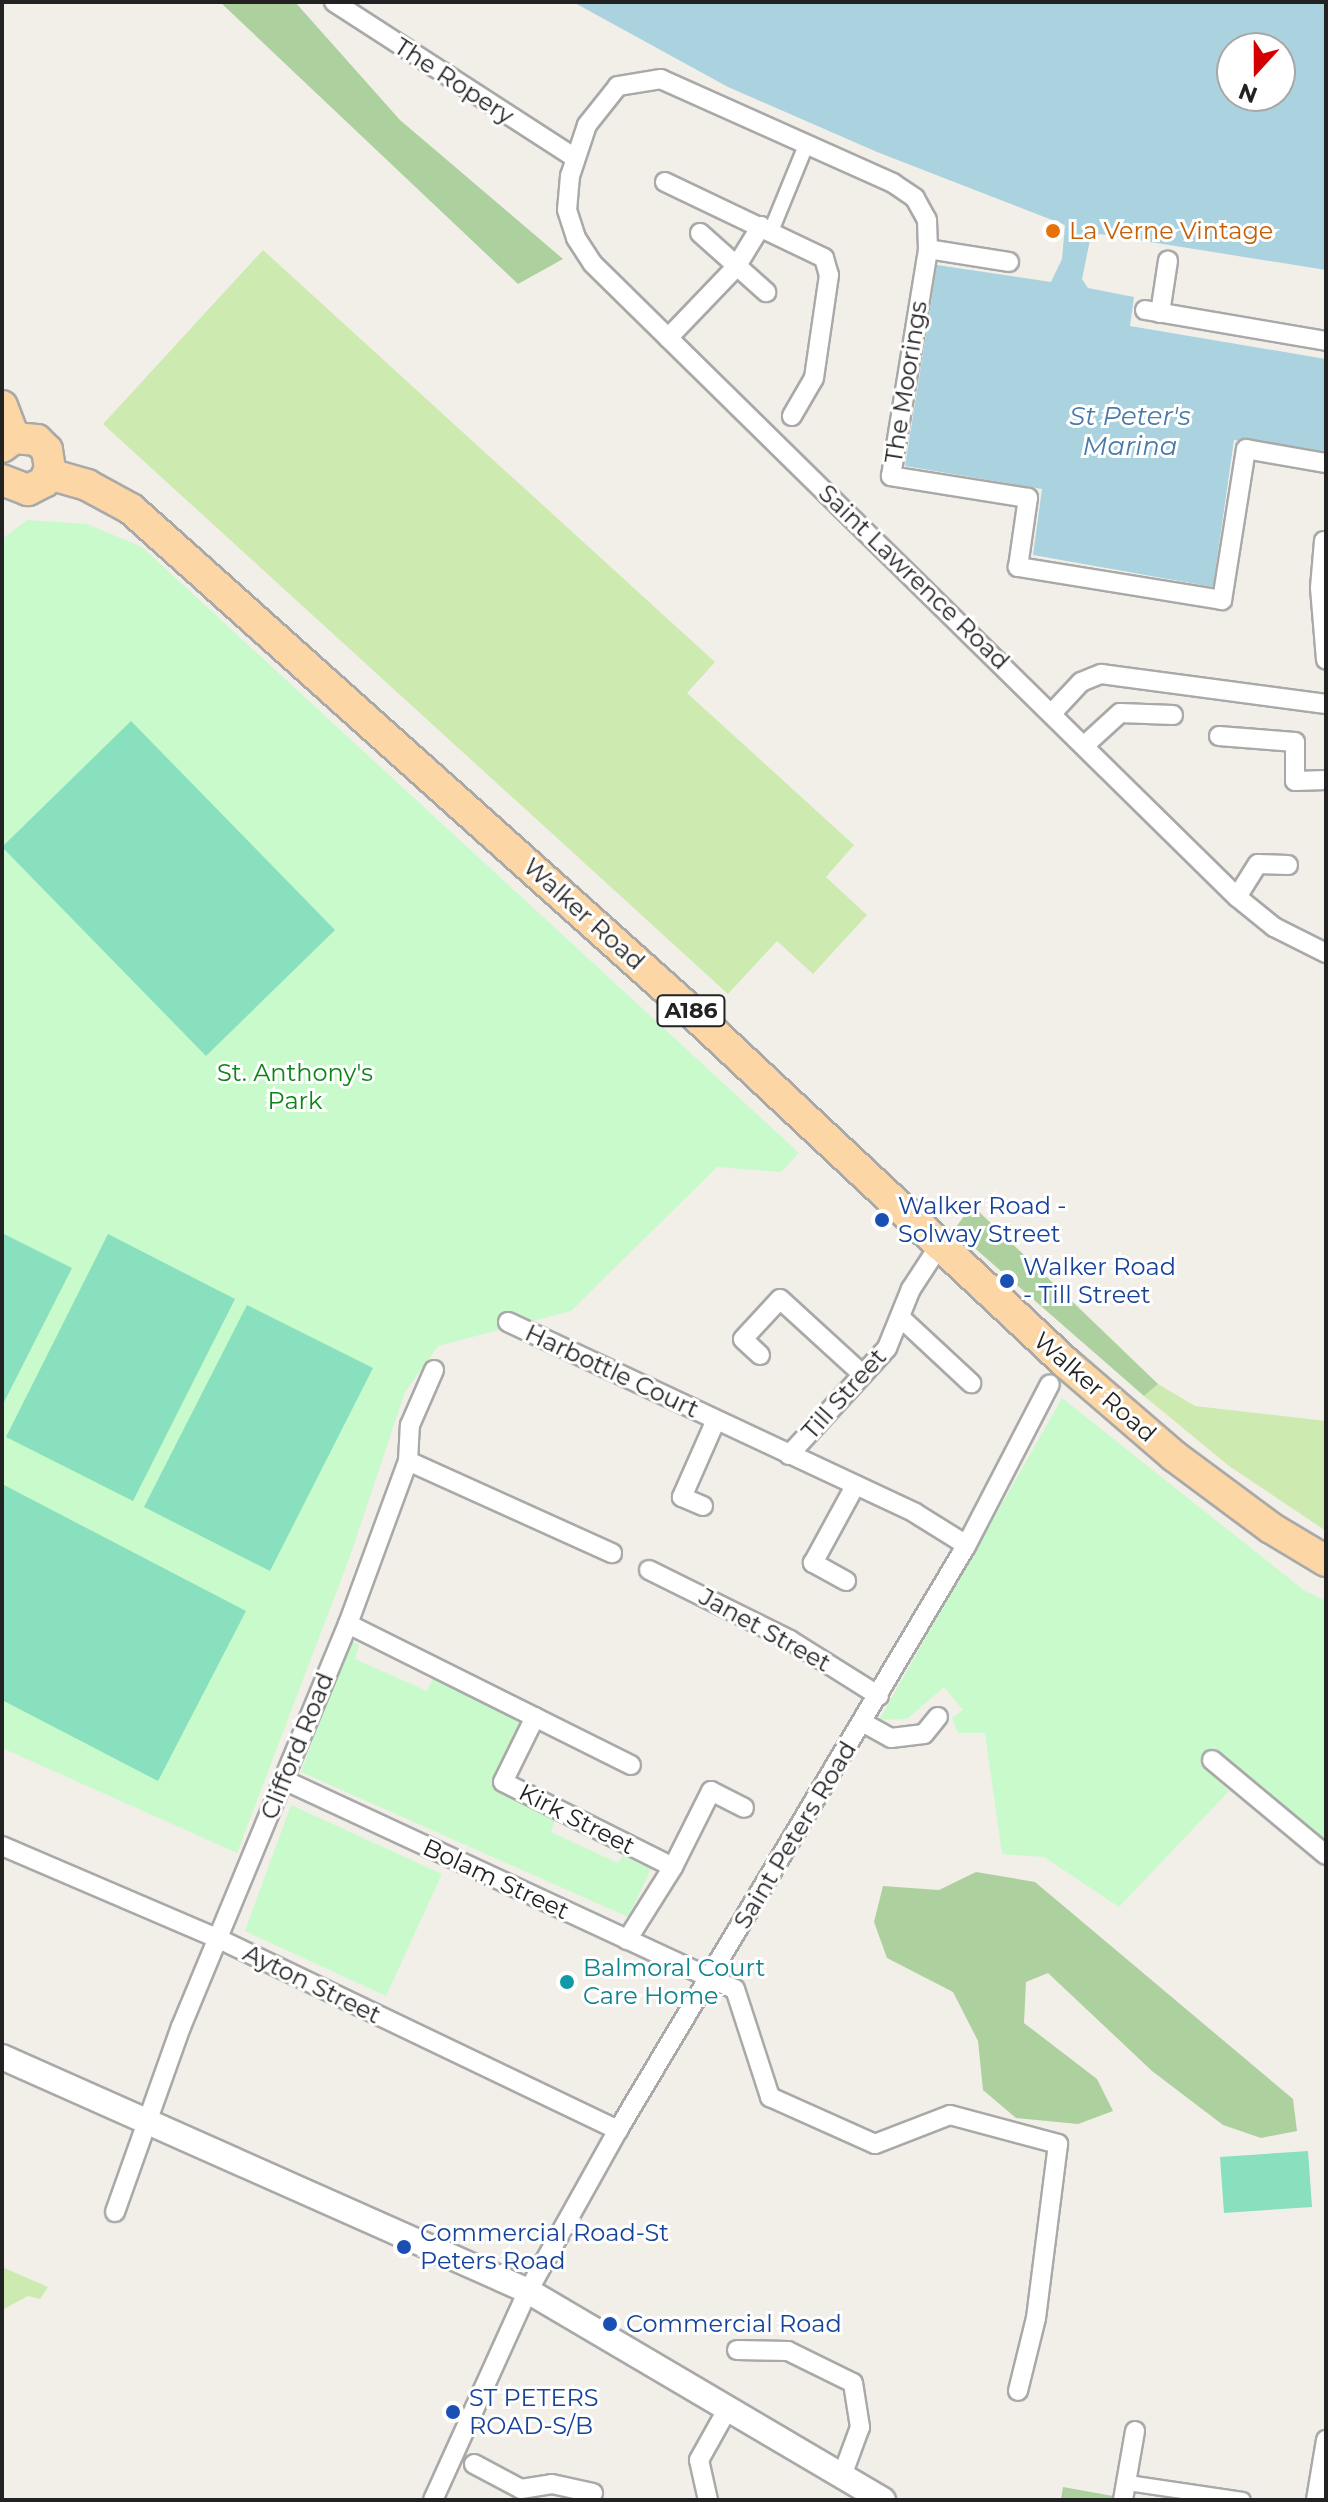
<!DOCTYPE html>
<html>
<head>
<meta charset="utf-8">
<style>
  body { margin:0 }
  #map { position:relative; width:1328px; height:2502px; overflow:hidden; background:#f2efe9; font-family:Montserrat,sans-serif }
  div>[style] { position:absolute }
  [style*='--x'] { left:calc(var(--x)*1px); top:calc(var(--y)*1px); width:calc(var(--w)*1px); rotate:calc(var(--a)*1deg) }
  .grass>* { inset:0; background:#cdebb0 }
  .forest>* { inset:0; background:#add19e }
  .park>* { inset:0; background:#c8facc }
  .pitch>* { inset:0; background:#88e0be }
  .water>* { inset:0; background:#aad3df }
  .roads { filter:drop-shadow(2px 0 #a9a9a9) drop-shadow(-2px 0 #a9a9a9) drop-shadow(0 2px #a9a9a9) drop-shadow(0 -2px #a9a9a9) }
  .pedestrian>* { height:14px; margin:-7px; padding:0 7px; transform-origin:7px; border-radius:7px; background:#fff }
  .minor>* { height:18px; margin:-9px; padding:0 9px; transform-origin:9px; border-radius:9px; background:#fff }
  .tertiary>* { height:24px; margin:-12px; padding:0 12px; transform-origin:12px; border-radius:12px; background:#fff }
  .primary>* { height:30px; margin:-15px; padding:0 15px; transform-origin:15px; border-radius:15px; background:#fcd6a4 }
  .dots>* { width:22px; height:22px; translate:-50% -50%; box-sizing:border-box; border:4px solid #fff; border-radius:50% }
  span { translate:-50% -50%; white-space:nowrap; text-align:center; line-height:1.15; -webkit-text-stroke:6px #fff; paint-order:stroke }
  .shield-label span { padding:2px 6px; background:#fff; border:2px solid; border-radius:6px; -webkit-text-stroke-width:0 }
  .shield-label { font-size:22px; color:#222; font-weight:700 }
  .street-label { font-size:24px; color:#222 }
  .food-label { font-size:24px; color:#c56008 }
  .left { translate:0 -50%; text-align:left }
  .park-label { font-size:24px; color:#0c8416 }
  .transit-label { font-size:24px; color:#164399 }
  .culture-label { font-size:24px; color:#0d838f }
  .water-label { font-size:26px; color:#4a7aab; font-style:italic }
  .frame { position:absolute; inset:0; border:4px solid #222; pointer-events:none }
  .north { position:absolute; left:1216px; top:32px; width:80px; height:80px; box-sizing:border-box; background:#fff; border:2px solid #a7a7a7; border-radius:50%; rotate:201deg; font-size:22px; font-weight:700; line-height:32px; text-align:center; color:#222 }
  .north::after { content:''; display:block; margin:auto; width:28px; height:36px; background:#d40000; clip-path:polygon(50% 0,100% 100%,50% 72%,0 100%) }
</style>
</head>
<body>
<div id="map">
  <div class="grass">
    <i style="clip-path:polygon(263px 250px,715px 662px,687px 693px,854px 845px,826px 877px,867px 915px,813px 974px,777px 941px,728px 994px,103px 424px)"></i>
    <i style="clip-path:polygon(1158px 1384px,1195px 1406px,1326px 1421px,1326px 1531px,1229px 1466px,1144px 1396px)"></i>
    <i style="clip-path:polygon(2px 2267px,48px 2287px,40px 2299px,28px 2296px,2px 2310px)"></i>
  </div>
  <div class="forest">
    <i style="clip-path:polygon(220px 2px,295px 2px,400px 120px,563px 259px,518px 284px)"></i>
    <i style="clip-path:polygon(972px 1205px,1158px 1384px,1144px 1396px,954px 1230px)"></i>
    <i style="clip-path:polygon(976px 1872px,1035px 1882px,1293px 2099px,1297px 2131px,1261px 2138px,1223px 2125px,1152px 2071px,1048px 1973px,1026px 1982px,1024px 2023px,1097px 2079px,1113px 2111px,1078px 2124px,1016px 2118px,983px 2090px,978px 2041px,953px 1992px,887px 1958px,874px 1922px,883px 1886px,939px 1890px)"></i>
    <i style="clip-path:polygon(1063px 2487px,1113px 2496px,1112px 2500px,1061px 2500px)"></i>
  </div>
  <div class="park">
    <i style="clip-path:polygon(27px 520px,87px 524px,142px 547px,799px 1153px,781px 1172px,717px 1167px,571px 1311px,438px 1346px,405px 1392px,349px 1559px,237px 1853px,2px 1748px,2px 539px)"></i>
    <i style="clip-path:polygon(1062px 1398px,1305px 1591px,1326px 1601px,1326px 1844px,1214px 1747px,1200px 1764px,1229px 1791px,1119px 1907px,1044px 1857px,1002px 1854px,985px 1733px,958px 1733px,952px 1718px,963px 1710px,944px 1687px,907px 1719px,879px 1720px)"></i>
    <i style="clip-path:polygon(350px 1640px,359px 1645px,355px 1659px,427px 1691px,433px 1678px,527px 1724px,498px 1787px,556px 1817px,551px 1832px,618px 1863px,623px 1856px,651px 1869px,628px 1917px,301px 1772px)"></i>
    <i style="clip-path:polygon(291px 1805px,442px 1874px,386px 1996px,245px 1931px)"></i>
  </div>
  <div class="pitch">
    <i style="clip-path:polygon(131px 721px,335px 930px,206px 1056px,2px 847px)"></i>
    <i style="clip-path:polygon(2px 1233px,72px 1268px,2px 1406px)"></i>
    <i style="clip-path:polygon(108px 1234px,235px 1299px,133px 1501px,6px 1437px)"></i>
    <i style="clip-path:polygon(247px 1305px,373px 1368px,270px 1571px,144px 1507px)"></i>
    <i style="clip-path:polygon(2px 1484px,246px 1611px,158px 1781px,2px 1700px)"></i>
    <i style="clip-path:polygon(1308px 2151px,1312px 2207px,1224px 2213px,1220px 2157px)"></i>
  </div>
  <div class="water">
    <i style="clip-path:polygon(evenodd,573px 2px,1326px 2px,1326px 270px,1100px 234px,1090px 240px,1082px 279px,1088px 288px,1134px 297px,1130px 326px,1326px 359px,1326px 454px,1234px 440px,1213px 587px,1033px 555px,1042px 489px,905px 466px,937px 265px,1051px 282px,1062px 259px,1065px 225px,877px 152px,728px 87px,573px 2px,1232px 48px,1280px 48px,1280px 96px,1232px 96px,1232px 48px)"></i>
  </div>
  <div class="roads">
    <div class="pedestrian">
      <i style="--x:771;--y:231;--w:95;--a:-67.8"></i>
      <i style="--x:1128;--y:2483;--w:116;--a:8.4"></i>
    </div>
    <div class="minor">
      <i style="--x:334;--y:2;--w:287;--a:32.9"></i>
      <i style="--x:665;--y:182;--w:176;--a:25.5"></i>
      <i style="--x:824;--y:258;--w:18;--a:74"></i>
      <i style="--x:829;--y:275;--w:104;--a:98.3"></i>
      <i style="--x:814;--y:378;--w:44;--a:120.1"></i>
      <i style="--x:700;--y:233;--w:89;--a:41.8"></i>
      <i style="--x:928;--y:249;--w:82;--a:9.1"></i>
      <i style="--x:1145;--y:310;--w:184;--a:9.7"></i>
      <i style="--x:1160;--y:313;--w:53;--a:-81.3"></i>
      <i style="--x:668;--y:338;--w:98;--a:-46.2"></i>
      <i style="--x:736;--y:267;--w:48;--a:-58.6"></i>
      <i style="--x:1326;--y:463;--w:81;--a:-170.1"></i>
      <i style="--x:1246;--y:449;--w:153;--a:99"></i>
      <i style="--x:1222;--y:600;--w:207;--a:-170.8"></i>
      <i style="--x:1018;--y:567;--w:70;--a:-81.8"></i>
      <i style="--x:1028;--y:498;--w:139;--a:-170.9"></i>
      <i style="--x:891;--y:476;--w:230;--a:-80.7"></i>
      <i style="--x:928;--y:249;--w:29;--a:-92"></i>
      <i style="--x:927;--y:220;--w:25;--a:-119"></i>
      <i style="--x:915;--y:198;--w:27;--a:-146"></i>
      <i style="--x:893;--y:183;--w:254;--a:-155.9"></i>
      <i style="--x:661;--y:79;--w:44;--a:170.8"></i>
      <i style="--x:618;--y:86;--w:50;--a:128.5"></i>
      <i style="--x:587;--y:125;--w:54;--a:108.4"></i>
      <i style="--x:570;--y:176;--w:34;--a:95"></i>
      <i style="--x:567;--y:210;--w:29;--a:72"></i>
      <i style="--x:576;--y:238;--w:30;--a:57"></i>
      <i style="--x:592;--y:263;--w:904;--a:44.51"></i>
      <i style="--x:1237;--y:897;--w:48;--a:39"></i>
      <i style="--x:1274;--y:927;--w:58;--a:26.6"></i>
      <i style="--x:1324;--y:541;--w:47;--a:94.9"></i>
      <i style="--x:1320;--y:588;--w:72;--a:85.2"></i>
      <i style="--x:1053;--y:712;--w:41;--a:-47"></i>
      <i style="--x:1081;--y:682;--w:22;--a:-22"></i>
      <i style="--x:1101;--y:674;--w:227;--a:7.6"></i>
      <i style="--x:1219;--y:736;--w:76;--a:4.5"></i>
      <i style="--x:1295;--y:742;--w:39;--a:90"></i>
      <i style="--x:1295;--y:781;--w:31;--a:-2"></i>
      <i style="--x:1086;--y:744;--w:46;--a:-42.4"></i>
      <i style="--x:1120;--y:713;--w:53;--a:2.2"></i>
      <i style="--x:1237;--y:897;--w:39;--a:-58"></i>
      <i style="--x:1258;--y:864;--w:30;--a:2"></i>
      <i style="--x:901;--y:1318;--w:96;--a:42.9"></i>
      <i style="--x:508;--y:1322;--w:450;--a:25.1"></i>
      <i style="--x:915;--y:1513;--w:53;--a:31.9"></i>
      <i style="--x:760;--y:1355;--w:23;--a:-137"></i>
      <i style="--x:743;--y:1339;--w:54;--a:-47.2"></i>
      <i style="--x:780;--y:1299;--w:111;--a:42.4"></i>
      <i style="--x:789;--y:1455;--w:145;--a:-47.5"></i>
      <i style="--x:887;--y:1348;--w:64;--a:-67.9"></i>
      <i style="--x:911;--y:1289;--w:51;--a:-56.9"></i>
      <i style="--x:408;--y:1461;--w:224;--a:24.3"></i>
      <i style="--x:703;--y:1506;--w:23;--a:-157"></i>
      <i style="--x:682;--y:1497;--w:84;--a:-66.2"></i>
      <i style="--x:649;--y:1570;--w:157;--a:26.4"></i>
      <i style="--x:790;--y:1640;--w:105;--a:32.2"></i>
      <i style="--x:846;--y:1581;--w:38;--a:-151"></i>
      <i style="--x:813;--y:1563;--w:88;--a:-61.4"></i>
      <i style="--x:348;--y:1624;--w:316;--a:26.5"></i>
      <i style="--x:535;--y:1717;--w:72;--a:116.2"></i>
      <i style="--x:503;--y:1782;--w:190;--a:26.6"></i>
      <i style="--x:673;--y:1867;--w:85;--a:-63.4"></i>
      <i style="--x:711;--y:1791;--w:37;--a:27"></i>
      <i style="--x:862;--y:1722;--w:33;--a:29"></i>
      <i style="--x:891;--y:1738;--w:33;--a:-7"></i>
      <i style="--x:924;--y:1734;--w:22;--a:-51"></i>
      <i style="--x:1212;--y:1760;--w:148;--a:39.8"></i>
      <i style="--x:284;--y:1780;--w:497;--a:24.9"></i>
      <i style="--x:735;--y:1989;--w:114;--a:72"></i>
      <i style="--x:770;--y:2097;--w:115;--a:24.1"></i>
      <i style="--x:875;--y:2144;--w:80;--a:-21.1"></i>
      <i style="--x:950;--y:2115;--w:112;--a:15"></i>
      <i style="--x:1058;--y:2144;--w:175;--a:97.2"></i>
      <i style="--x:1036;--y:2318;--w:75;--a:103.9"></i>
      <i style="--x:2;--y:1846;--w:234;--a:23.2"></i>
      <i style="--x:217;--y:1938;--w:445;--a:25.6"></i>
      <i style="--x:627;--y:1940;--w:86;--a:-57.8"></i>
      <i style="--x:115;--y:2212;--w:196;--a:-70.4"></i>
      <i style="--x:181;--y:2027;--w:436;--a:-67.5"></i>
      <i style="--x:348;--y:1624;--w:174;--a:-69.8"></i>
      <i style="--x:408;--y:1461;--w:36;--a:-87"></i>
      <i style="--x:410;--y:1425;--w:60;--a:-66.4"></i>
      <i style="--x:737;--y:2350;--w:51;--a:1.1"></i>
      <i style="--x:788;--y:2351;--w:72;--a:26.2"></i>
      <i style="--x:853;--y:2383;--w:45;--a:81"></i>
      <i style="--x:860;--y:2427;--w:52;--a:110.2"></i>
      <i style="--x:474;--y:2464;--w:53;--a:28"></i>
      <i style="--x:521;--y:2489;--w:31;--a:-9"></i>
      <i style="--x:552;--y:2484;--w:42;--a:12.4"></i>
      <i style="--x:433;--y:2500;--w:230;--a:-65.6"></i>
      <i style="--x:528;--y:2291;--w:184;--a:-60.8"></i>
      <i style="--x:618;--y:2130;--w:680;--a:-59.21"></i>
      <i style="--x:966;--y:1546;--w:182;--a:-62.6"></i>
      <i style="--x:708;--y:2500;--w:41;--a:-102.7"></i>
      <i style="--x:699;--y:2460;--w:57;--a:-60.8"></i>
      <i style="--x:1123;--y:2500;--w:70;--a:-80.1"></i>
      <i style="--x:1316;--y:2500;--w:61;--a:-80.5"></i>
    </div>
    <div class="tertiary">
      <i style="--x:2;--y:2057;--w:576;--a:23.98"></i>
      <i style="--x:528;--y:2291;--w:412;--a:30.5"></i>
    </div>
    <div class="primary">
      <i style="--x:2;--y:406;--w:34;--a:69"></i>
      <i style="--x:2;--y:447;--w:15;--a:-37"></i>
      <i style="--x:14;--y:438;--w:23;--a:5"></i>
      <i style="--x:37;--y:440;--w:14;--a:45"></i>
      <i style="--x:47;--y:450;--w:18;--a:81"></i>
      <i style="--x:50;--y:468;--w:15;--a:113"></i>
      <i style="--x:44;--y:482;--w:18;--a:153"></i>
      <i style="--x:28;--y:490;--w:28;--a:-159"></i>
      <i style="--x:49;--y:474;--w:40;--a:16"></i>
      <i style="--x:87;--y:485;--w:50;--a:28.6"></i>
      <i style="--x:131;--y:509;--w:741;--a:41.88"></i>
      <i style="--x:683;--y:1004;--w:525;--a:43.15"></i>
      <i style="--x:1066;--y:1363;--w:143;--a:40.7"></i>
      <i style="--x:1174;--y:1456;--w:121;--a:36.6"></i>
      <i style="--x:1271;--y:1528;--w:64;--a:31"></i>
    </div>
  </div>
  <div class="dots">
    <i style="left:1053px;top:231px;background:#e8710a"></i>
    <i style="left:882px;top:1220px;background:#1a4fb4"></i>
    <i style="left:1007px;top:1281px;background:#1a4fb4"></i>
    <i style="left:567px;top:1982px;background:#0f9aa8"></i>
    <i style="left:404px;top:2247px;background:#1a4fb4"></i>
    <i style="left:610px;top:2324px;background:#1a4fb4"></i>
    <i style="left:453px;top:2412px;background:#1a4fb4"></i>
  </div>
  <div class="shield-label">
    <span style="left:691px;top:1011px">A186</span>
  </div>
  <div class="street-label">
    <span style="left:454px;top:81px;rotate:33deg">The Ropery</span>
    <span style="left:906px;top:382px;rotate:-81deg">The Moorings</span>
    <span style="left:914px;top:577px;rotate:44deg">Saint Lawrence Road</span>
    <span style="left:584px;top:914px;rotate:42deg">Walker Road</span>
    <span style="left:612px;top:1371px;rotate:25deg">Harbottle Court</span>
    <span style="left:1095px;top:1387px;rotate:41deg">Walker Road</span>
    <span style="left:844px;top:1394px;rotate:-48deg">Till Street</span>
    <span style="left:765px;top:1630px;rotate:29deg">Janet Street</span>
    <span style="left:297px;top:1746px;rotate:-68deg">Clifford Road</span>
    <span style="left:577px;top:1819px;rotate:27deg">Kirk Street</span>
    <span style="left:795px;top:1835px;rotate:-59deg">Saint Peters Road</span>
    <span style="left:496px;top:1879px;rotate:25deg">Bolam Street</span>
    <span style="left:312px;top:1984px;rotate:26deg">Ayton Street</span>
  </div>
  <div class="food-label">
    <span class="left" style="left:1069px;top:231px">La Verne Vintage</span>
  </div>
  <div class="park-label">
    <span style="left:295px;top:1087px">St. Anthony's<br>Park</span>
  </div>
  <div class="transit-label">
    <span class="left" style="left:898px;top:1220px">Walker Road -<br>Solway Street</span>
    <span class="left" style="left:1023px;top:1281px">Walker Road<br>- Till Street</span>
    <span class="left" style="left:420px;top:2247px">Commercial Road-St<br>Peters Road</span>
    <span class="left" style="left:626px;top:2324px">Commercial Road</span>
    <span class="left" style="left:469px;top:2412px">ST PETERS<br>ROAD-S/B</span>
  </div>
  <div class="culture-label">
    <span class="left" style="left:583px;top:1982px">Balmoral Court<br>Care Home</span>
  </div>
  <div class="water-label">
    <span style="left:1130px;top:432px">St Peter's<br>Marina</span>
  </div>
  <div class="frame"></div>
  <div class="north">N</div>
</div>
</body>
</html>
